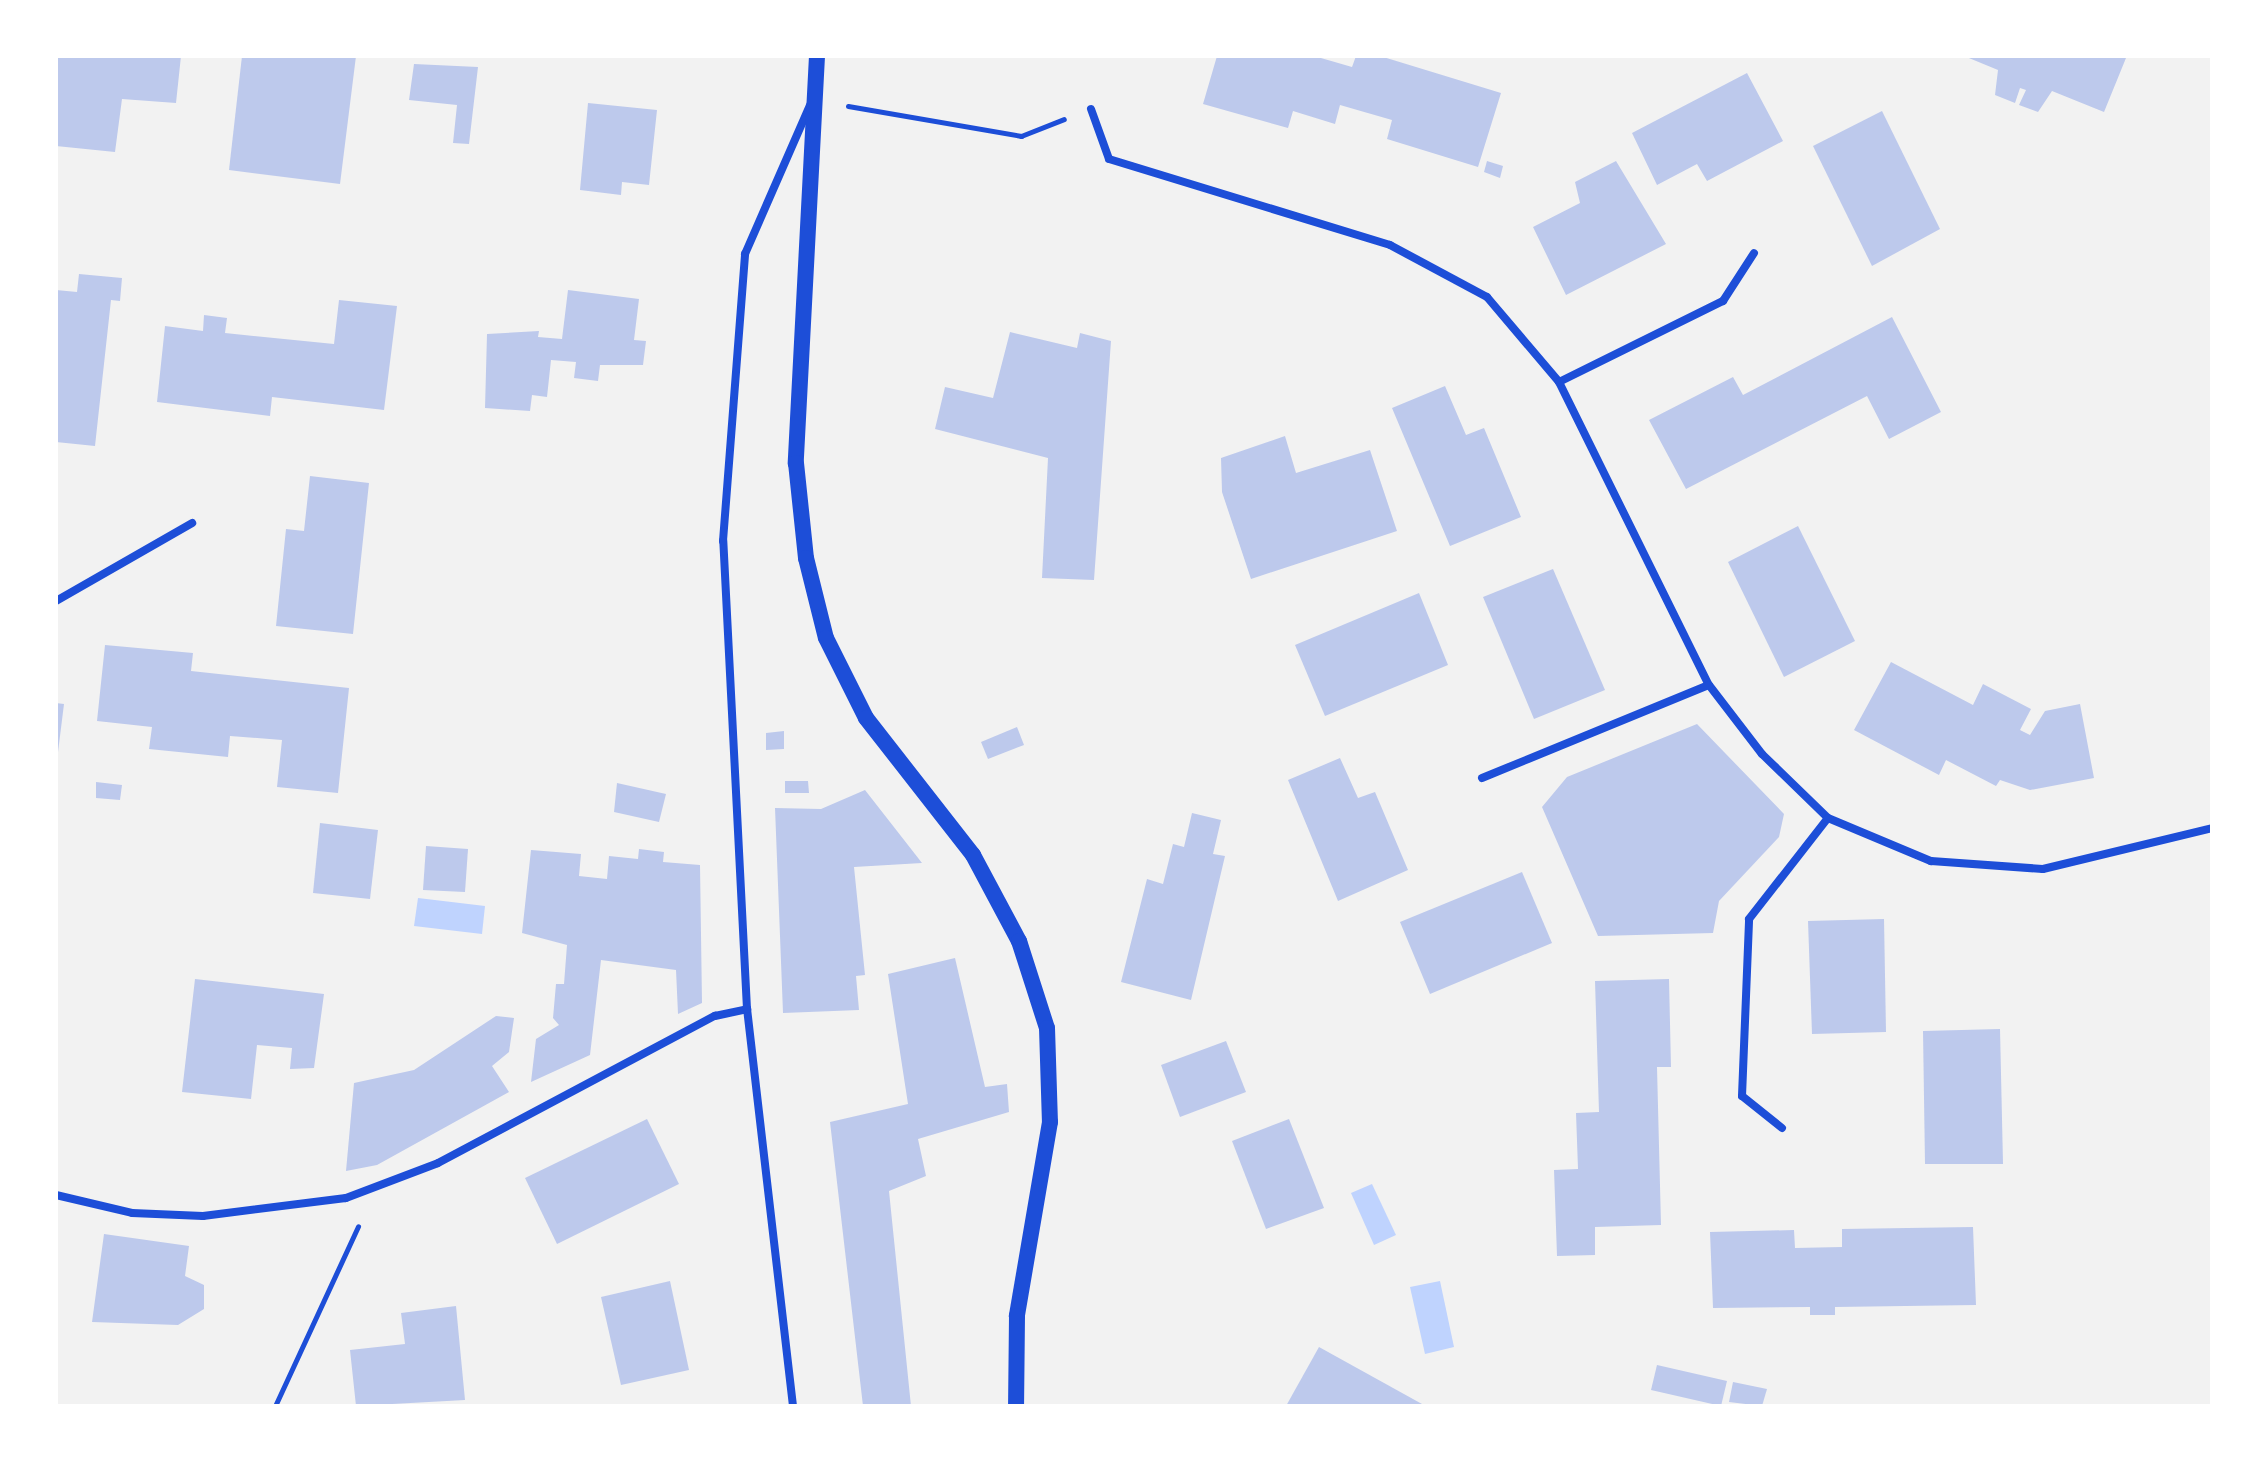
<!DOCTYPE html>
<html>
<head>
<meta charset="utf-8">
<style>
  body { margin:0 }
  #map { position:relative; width:2268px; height:1462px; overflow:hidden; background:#f2f2f2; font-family:Figtree,sans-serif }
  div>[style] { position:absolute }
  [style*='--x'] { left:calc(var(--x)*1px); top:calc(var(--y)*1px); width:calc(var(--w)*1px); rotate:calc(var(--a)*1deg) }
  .water>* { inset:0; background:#bfd3fe }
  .building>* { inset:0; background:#bdc9ec }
  .path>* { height:5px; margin:-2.5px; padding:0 2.5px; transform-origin:2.5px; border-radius:2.5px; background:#1d4ed8 }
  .minor>* { height:8px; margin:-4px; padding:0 4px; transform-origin:4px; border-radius:4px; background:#1d4ed8 }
  .secondary>* { height:16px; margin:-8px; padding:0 8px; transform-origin:8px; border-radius:8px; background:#1d4ed8 }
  span { translate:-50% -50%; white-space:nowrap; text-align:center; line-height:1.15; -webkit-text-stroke:7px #fff; paint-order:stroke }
  .frame { position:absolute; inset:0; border:58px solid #fff; pointer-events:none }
</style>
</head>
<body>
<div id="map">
  <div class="water">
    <i style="clip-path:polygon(418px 898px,485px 906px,482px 934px,414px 926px)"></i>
    <i style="clip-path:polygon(1372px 1184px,1396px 1235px,1374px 1245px,1351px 1193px)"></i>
    <i style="clip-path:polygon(1440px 1281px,1454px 1347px,1425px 1354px,1410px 1287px)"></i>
  </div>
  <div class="building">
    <i style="clip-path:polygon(56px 56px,181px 56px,176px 103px,122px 99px,115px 152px,56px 146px)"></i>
    <i style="clip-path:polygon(242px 56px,356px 56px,340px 184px,229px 170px)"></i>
    <i style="clip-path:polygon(1217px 56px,1314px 56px,1352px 67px,1356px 56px,1380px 56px,1501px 93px,1478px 167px,1387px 139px,1392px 120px,1340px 105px,1335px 124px,1293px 111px,1288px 128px,1203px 104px)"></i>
    <i style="clip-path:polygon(1964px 56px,2121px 56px,2126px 58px,2104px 112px,2052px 91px,2038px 112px,2019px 105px,2026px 90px,2020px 88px,2015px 103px,1995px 95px,1998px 70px)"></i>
    <i style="clip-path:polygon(414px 64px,478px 67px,469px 144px,453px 143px,457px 105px,409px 100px)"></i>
    <i style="clip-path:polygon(1747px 73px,1783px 141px,1707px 181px,1697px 164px,1657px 185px,1632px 133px)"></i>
    <i style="clip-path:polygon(588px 103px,657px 110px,649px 185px,622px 182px,621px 195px,580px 190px)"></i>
    <i style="clip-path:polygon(1882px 111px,1940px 229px,1872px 266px,1813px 146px)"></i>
    <i style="clip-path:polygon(1487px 161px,1503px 166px,1500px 178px,1484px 172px)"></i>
    <i style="clip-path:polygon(1616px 161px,1666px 244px,1566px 295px,1533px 227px,1580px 203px,1575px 182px)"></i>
    <i style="clip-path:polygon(79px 274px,122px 278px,120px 301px,111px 300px,95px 446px,56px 442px,56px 290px,77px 292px)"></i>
    <i style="clip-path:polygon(568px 290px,639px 299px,634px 340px,646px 341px,643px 365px,600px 365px,598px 381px,574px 378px,576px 362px,551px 360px,547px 397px,532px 395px,530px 411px,485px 408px,487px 334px,539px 331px,538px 337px,562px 339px)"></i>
    <i style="clip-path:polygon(339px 300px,397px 306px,384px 410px,272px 397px,270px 416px,157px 402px,165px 326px,203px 331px,204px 315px,227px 318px,225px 333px,334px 344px)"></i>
    <i style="clip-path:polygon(1892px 317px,1941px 412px,1889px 439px,1867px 396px,1686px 489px,1649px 420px,1733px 377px,1743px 395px)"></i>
    <i style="clip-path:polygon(1010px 332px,1077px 348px,1080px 333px,1111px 341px,1094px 580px,1042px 578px,1048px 458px,935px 429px,945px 387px,993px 398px)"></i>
    <i style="clip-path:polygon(1445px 386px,1466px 435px,1484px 428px,1521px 517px,1450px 546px,1392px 408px)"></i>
    <i style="clip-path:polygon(1285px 436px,1296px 473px,1370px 450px,1397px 531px,1251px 579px,1222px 492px,1221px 458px)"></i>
    <i style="clip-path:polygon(310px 476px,369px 483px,353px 634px,276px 626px,286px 529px,304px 531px)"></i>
    <i style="clip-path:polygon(1798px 526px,1855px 641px,1784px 677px,1728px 562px)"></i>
    <i style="clip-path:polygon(1553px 569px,1605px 690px,1534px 719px,1483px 597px)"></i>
    <i style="clip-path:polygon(1419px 593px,1448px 665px,1325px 716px,1295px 645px)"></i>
    <i style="clip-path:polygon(105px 645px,193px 653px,191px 671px,349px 688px,338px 793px,277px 787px,282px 740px,230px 736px,228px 757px,149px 749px,152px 727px,97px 721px)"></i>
    <i style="clip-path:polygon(1891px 662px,1973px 705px,1983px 684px,2031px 709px,2020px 730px,2030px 735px,2045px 711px,2080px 704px,2094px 778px,2030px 790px,2000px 780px,1996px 786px,1946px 760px,1939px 775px,1854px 730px)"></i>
    <i style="clip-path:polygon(56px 703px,64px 704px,58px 752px,56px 752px)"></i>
    <i style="clip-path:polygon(1697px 724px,1784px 814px,1779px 837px,1719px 901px,1713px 933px,1598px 936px,1542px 807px,1567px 777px)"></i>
    <i style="clip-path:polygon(1017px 727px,1024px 745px,988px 759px,981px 742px)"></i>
    <i style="clip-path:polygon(784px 731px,784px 749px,766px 750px,766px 733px)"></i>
    <i style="clip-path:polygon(1340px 758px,1358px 798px,1375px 792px,1408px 870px,1338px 901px,1288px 780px)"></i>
    <i style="clip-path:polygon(785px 781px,808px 781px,809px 793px,785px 793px)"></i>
    <i style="clip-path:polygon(96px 782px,122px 785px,120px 800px,96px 798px)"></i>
    <i style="clip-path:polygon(617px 783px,666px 794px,659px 822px,614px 812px)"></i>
    <i style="clip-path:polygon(865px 790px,922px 863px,854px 867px,865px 975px,856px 976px,859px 1010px,783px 1013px,775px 808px,821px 809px)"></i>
    <i style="clip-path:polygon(1192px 813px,1221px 820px,1213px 854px,1225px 856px,1191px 1000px,1121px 982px,1147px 879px,1163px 884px,1173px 844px,1184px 847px)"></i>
    <i style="clip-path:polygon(320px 823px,378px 830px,370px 899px,313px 893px)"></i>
    <i style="clip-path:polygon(426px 846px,468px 849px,465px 892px,423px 890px)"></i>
    <i style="clip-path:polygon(639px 849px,664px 852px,663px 862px,700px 865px,702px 1003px,678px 1014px,676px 970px,601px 960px,590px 1055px,531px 1082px,536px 1039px,559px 1025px,553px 1018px,556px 984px,564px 984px,567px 945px,522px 933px,531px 850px,581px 854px,579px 876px,607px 879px,609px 856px,638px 859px)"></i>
    <i style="clip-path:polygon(1522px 872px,1552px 943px,1430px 994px,1400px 922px)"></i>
    <i style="clip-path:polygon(1884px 919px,1886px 1032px,1812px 1034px,1808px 921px)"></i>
    <i style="clip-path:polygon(955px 958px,985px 1087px,1007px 1084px,1009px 1112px,918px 1139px,926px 1176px,889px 1191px,911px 1406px,863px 1406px,830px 1122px,908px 1104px,888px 974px)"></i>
    <i style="clip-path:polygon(195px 979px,324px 994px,314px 1068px,290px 1069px,292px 1048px,257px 1045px,251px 1099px,182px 1092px)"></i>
    <i style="clip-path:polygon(1669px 979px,1671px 1067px,1657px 1067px,1661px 1225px,1595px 1227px,1595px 1255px,1557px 1256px,1554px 1170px,1578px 1169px,1576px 1113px,1599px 1112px,1595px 981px)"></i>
    <i style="clip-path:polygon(496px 1016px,514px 1018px,509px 1052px,492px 1066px,509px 1092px,377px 1165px,346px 1171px,354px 1083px,414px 1070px)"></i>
    <i style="clip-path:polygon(2000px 1029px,2003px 1164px,1925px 1164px,1923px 1031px)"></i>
    <i style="clip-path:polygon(1226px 1041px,1246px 1092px,1180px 1117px,1161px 1065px)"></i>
    <i style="clip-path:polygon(647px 1119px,679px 1184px,557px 1244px,525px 1178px)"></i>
    <i style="clip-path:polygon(1289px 1119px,1324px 1208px,1266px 1229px,1232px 1141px)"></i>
    <i style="clip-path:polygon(1973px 1227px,1976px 1305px,1835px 1307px,1835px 1315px,1810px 1315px,1810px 1307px,1713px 1308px,1710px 1232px,1794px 1230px,1795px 1248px,1842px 1247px,1842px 1229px)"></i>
    <i style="clip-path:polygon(104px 1234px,189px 1246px,185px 1276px,204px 1285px,204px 1309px,178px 1325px,92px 1322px)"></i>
    <i style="clip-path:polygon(670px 1281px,689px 1370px,621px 1385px,601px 1297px)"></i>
    <i style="clip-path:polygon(456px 1306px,465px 1400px,356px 1406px,350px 1350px,405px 1344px,401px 1313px)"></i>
    <i style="clip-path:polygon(1319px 1347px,1422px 1404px,1421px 1406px,1286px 1406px)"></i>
    <i style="clip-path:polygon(1657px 1365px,1727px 1381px,1721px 1406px,1651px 1390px)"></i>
    <i style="clip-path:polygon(1733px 1382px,1767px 1389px,1762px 1406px,1729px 1402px)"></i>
  </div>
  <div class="path">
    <i style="--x:848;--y:106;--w:176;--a:9.8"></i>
    <i style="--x:1021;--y:136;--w:46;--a:-21.6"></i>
    <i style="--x:275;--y:1406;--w:198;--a:-65.2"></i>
  </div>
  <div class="minor">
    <i style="--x:1091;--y:109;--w:53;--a:70.2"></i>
    <i style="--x:1109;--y:159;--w:294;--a:17"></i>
    <i style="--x:1390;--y:245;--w:110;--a:28.2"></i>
    <i style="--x:1487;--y:297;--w:111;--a:49.7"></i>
    <i style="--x:1559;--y:382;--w:338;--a:63.7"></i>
    <i style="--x:1709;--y:685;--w:87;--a:52.5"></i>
    <i style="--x:1762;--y:754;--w:92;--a:44.1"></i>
    <i style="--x:1828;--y:818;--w:112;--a:22.7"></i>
    <i style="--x:1931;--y:861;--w:112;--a:4.1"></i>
    <i style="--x:2043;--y:869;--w:174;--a:-13.6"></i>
    <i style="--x:1559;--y:382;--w:183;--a:-26.3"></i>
    <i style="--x:1723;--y:301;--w:57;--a:-57.1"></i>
    <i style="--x:56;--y:601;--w:157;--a:-29.8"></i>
    <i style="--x:1482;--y:778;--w:245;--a:-22.3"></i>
    <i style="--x:1782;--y:1128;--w:51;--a:-141.3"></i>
    <i style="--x:1742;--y:1096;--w:177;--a:-87.7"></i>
    <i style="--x:1749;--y:919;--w:128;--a:-52"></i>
    <i style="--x:56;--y:1195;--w:78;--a:13.3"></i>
    <i style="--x:132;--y:1213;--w:71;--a:2.4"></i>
    <i style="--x:203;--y:1216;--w:144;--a:-7.2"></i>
    <i style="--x:346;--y:1198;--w:98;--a:-20.8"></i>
    <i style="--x:438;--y:1163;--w:314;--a:-28"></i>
    <i style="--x:715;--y:1016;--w:33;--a:-12"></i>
    <i style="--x:793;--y:1406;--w:400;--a:-96.6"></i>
    <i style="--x:747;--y:1009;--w:469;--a:-92.9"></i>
    <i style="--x:723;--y:541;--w:288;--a:-85.6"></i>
    <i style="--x:745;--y:254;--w:163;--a:-66.4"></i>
  </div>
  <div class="secondary">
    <i style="--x:817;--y:56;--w:408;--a:93"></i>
    <i style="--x:796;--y:463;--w:96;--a:84"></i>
    <i style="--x:806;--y:558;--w:82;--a:76"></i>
    <i style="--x:826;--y:638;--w:89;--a:63.4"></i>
    <i style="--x:866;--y:718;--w:174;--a:52"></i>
    <i style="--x:973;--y:855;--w:98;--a:61.9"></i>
    <i style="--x:1019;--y:941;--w:91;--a:72.2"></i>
    <i style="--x:1047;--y:1028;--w:94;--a:88.2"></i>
    <i style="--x:1050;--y:1122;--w:197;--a:99.7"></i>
    <i style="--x:1017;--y:1316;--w:90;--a:90.6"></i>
  </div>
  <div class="frame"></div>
</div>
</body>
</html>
